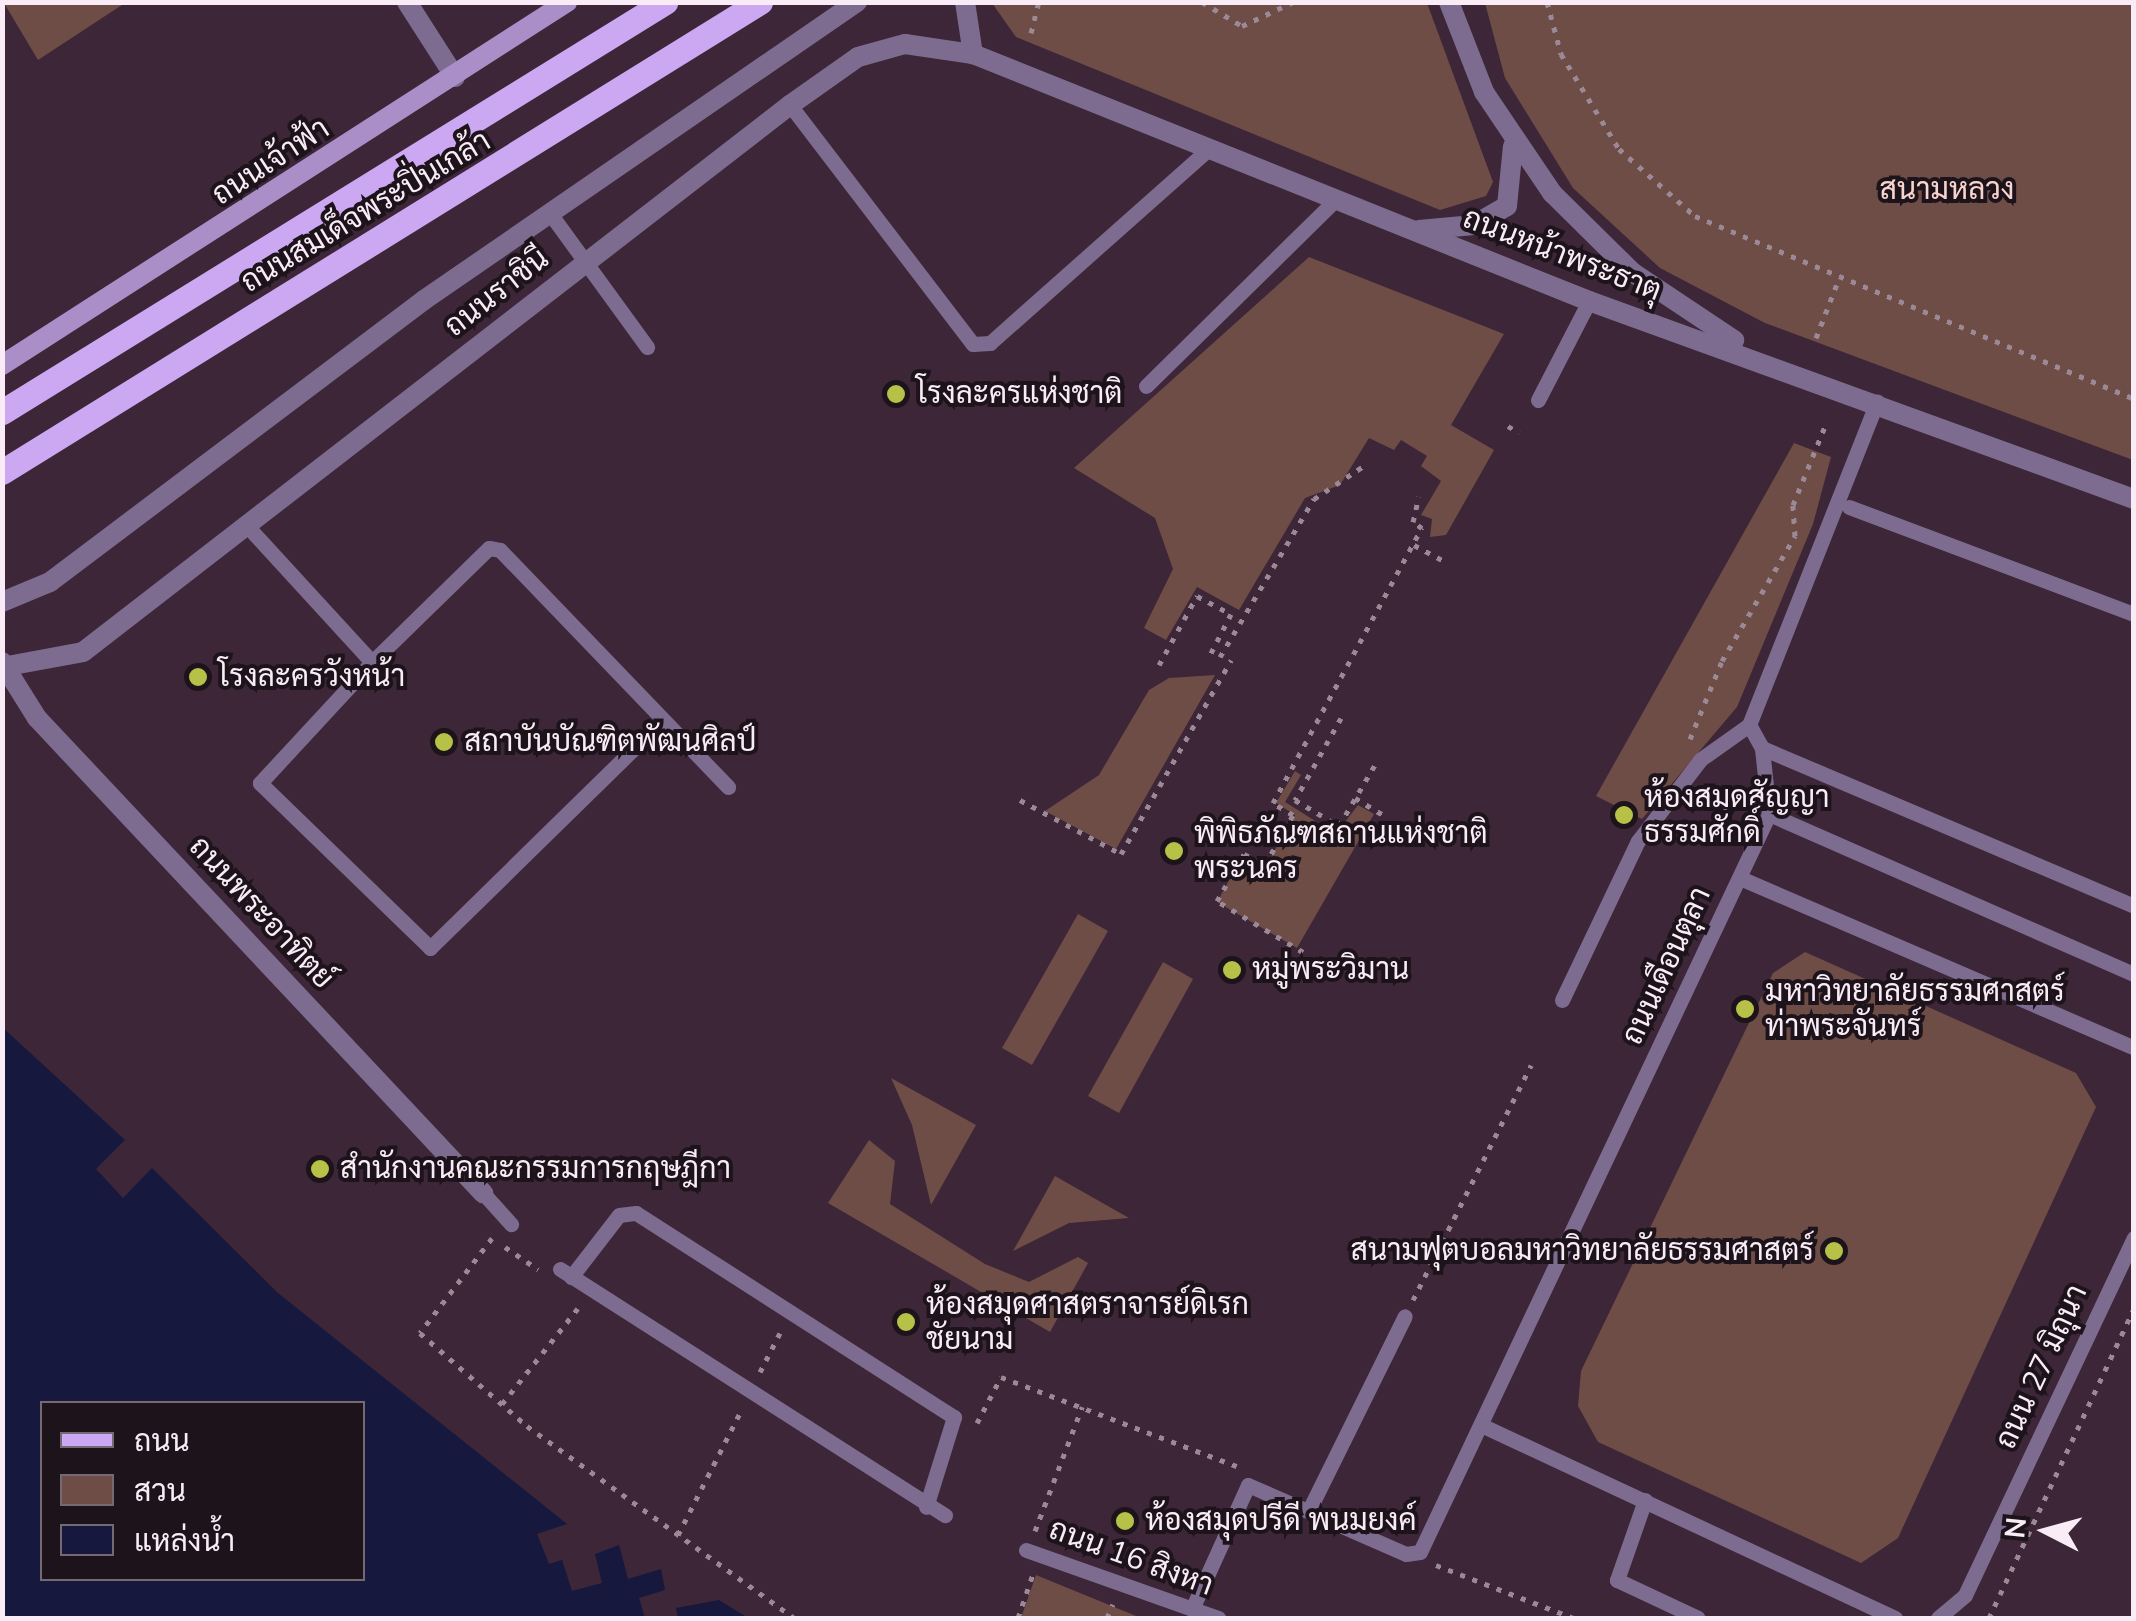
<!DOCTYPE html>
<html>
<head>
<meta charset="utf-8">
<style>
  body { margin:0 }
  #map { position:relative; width:2136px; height:1621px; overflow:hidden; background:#3c2637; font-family:"Nunito Sans",Sarabun,sans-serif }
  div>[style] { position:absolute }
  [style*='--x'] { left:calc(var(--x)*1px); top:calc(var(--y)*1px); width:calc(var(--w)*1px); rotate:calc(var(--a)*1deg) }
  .green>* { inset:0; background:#6f4d47 }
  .water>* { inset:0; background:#16183d }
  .path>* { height:5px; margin-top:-2.5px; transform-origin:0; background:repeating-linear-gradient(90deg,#9b8997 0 5px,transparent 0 13px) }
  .service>* { height:15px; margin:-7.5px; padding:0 7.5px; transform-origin:7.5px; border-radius:7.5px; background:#7d6c90 }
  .minor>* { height:20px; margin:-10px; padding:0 10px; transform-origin:10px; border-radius:10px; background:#7d6c90 }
  .tertiary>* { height:20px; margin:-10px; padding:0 10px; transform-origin:10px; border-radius:10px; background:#7d6c90 }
  .secondary>* { height:20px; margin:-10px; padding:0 10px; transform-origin:10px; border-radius:10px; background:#aa8ec8 }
  .primary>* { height:25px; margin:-12.5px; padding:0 12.5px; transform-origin:12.5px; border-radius:12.5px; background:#cca8f3 }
  .dots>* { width:28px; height:28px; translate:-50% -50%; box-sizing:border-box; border:5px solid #1d131b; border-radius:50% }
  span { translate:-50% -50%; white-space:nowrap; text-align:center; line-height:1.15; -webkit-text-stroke:8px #1d131b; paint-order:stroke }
  .street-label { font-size:30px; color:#faecf7 }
  .park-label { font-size:30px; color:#f7d4ce }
  .poi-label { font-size:30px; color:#faecf7 }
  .left { translate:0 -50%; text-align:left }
  .right { translate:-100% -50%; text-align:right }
  .frame { position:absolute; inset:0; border:5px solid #faecf7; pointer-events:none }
  .legend { position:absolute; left:40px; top:1401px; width:325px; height:180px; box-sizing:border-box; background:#1d131b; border:2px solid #756a73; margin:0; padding:12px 18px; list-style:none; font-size:30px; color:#faecf7 }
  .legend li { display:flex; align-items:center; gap:20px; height:50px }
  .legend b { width:50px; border:2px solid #756a73 }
  .north { position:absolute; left:1996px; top:1481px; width:100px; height:100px; -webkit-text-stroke:8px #1d131b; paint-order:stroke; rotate:276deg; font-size:28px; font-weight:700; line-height:40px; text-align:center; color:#faecf7 }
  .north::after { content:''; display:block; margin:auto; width:35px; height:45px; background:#faecf7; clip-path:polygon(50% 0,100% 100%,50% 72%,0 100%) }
</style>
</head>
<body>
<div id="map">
  <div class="green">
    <i style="clip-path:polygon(4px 3px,125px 3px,38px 60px)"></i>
    <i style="clip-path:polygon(992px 3px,1427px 3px,1493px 182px,1486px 196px,1440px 210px,1016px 37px)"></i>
    <i style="clip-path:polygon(1485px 3px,2133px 3px,2133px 460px,1765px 323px,1660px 268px,1573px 188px,1505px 78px)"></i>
    <i style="clip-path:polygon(1309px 257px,1504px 334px,1451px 425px,1494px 450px,1446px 535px,1430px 537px,1432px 519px,1421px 515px,1441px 481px,1421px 466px,1427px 456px,1401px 440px,1394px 450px,1369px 438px,1340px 485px,1305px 498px,1239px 610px,1197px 587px,1166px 640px,1144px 628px,1173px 569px,1155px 518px,1074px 468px)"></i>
    <i style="clip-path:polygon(1794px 443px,1831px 457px,1813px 524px,1737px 707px,1642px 819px,1596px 796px)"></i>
    <i style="clip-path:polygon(1215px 675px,1116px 849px,1045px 811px,1099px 775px,1149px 690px,1169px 678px)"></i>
    <i style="clip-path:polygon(1295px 771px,1301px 775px,1285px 802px,1336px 834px,1358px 805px,1374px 814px,1297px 948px,1217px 902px,1243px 855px,1265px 867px,1295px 815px,1276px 803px)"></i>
    <i style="clip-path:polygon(1078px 914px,1108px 931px,1032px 1065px,1002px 1048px)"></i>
    <i style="clip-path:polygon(1805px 952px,2076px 1073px,2096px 1107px,1898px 1538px,1861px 1563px,1598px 1442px,1578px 1406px,1581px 1371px,1773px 973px)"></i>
    <i style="clip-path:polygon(1163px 962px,1193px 979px,1119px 1113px,1088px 1096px)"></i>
    <i style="clip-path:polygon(891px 1078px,976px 1125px,931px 1205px,912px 1125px)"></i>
    <i style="clip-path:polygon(869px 1140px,895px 1161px,890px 1204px,985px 1264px,1029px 1282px,1078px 1257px,1088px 1263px,1050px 1332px,828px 1203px)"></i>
    <i style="clip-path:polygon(1055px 1176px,1129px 1218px,1069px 1223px,1013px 1251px)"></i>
    <i style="clip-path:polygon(1036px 1575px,1141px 1618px,1021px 1618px)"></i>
  </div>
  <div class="water">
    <i style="clip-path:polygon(evenodd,2px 1027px,125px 1140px,96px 1169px,123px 1198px,152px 1168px,278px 1293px,567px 1524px,537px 1534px,549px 1564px,562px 1560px,572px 1591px,602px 1583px,595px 1554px,619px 1545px,628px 1579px,661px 1569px,665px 1590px,639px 1598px,645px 1618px,3px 1618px,2px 1027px,42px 1404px,362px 1404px,362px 1578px,42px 1578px,42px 1404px)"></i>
    <i style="clip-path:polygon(719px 1600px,748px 1618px,678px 1618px,676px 1608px)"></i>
  </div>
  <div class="path">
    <i style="--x:1202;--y:2;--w:47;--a:31"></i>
    <i style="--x:1242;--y:26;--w:56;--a:-25.2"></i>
    <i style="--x:1547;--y:2;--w:54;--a:74.9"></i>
    <i style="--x:1561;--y:54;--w:111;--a:58.6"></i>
    <i style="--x:1619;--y:149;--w:101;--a:41.4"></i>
    <i style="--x:1695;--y:216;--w:476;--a:22.6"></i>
    <i style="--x:1031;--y:33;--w:32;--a:-76"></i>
    <i style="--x:1816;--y:338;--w:61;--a:-68.9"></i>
    <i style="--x:1508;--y:426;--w:13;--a:32"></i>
    <i style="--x:1414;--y:545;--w:34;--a:28"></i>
    <i style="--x:1220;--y:657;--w:184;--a:-59.3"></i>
    <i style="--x:1314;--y:499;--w:58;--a:-33.7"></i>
    <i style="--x:1159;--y:665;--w:79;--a:-61.2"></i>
    <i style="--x:1197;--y:596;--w:38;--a:28"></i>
    <i style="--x:1231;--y:614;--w:44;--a:117.1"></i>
    <i style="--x:1341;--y:718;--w:94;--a:119.3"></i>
    <i style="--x:1295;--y:800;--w:51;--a:30.6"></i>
    <i style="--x:1339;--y:826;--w:71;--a:-59.5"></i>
    <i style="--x:1690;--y:739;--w:84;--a:-67.7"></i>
    <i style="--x:1722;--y:661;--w:145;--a:-59.7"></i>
    <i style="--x:1795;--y:536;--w:31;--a:-94"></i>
    <i style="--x:1793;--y:505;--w:85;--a:-67.9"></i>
    <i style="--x:1355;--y:798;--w:33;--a:31"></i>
    <i style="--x:1020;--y:800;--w:115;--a:28.1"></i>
    <i style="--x:1121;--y:854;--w:223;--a:-60.4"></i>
    <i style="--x:1303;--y:952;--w:100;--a:-149.3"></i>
    <i style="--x:1217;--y:901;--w:54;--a:-60.1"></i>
    <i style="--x:1244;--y:854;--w:24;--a:28"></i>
    <i style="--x:1265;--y:865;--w:57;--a:-60.8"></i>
    <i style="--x:1293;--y:815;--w:23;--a:-149"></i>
    <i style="--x:1273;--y:803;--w:313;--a:-61.6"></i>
    <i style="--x:1422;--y:528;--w:11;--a:-146"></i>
    <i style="--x:1413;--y:522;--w:26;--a:-77"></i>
    <i style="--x:492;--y:1238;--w:119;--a:127.2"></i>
    <i style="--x:420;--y:1333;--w:142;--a:41"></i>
    <i style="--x:527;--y:1426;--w:329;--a:35.7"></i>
    <i style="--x:505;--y:1247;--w:40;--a:34"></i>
    <i style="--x:1413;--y:1300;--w:263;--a:-63.3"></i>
    <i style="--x:760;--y:1372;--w:44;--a:-62.9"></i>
    <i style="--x:502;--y:1404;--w:122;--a:-51.6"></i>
    <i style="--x:977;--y:1423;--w:52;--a:-62.4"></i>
    <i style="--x:1001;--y:1377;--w:252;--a:20.7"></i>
    <i style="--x:1035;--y:1531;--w:133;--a:-69.2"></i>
    <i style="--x:678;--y:1535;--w:141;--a:-63.1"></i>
    <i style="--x:1436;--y:1565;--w:147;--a:21.1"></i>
    <i style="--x:1018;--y:1618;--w:46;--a:-71.2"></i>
    <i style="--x:1107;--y:1618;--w:15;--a:-67"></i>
    <i style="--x:1989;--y:1618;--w:342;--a:-64.9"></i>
  </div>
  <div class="service">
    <i style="--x:790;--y:105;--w:301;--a:52.6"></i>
    <i style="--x:973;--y:344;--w:17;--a:-3"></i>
    <i style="--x:990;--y:343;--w:294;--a:-41.6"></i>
    <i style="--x:549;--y:212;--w:167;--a:54"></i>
    <i style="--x:1146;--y:386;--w:265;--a:-44.5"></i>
    <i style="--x:1538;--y:400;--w:111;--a:-62.7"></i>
    <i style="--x:1849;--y:507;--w:304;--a:20.6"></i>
    <i style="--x:249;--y:528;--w:182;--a:47.5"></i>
    <i style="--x:372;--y:662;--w:163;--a:-44.3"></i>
    <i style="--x:489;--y:548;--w:11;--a:10"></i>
    <i style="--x:500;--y:550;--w:329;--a:46.1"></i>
    <i style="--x:372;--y:662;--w:165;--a:132.8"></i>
    <i style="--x:260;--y:783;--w:237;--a:44.1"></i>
    <i style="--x:430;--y:948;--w:326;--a:-44.4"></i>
    <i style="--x:1762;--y:748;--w:404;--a:23"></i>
    <i style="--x:1769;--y:814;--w:399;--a:23.7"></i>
    <i style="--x:1740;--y:878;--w:429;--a:23.3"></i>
    <i style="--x:1562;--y:1000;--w:176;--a:-64.5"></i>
    <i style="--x:1638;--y:841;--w:103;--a:-52.5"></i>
    <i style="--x:1701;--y:759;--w:59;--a:-35.3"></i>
    <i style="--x:483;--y:1193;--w:42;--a:47.9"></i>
    <i style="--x:560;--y:1269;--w:457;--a:32.6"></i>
    <i style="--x:571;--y:1277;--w:78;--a:-52.3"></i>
    <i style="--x:619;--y:1215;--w:17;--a:-7"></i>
    <i style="--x:636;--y:1213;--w:378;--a:32.7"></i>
    <i style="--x:954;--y:1417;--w:94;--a:107.3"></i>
    <i style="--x:1481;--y:1425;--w:457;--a:25"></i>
    <i style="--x:1645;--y:1500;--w:85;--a:109.3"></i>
    <i style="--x:1617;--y:1580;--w:89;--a:25.1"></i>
    <i style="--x:1309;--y:1510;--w:216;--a:-63.7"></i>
    <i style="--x:1026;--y:1550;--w:204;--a:19.5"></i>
    <i style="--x:1192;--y:1609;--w:136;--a:-65.7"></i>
    <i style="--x:1248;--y:1485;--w:172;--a:23.6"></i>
    <i style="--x:1406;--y:1554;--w:14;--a:-8"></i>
    <i style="--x:1420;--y:1552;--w:816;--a:-64.69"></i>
    <i style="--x:1769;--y:814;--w:66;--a:-96.1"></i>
    <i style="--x:1762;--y:748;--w:26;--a:-119"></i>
    <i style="--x:1749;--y:725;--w:348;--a:-68.4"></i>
    <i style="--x:1938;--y:1618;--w:35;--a:-40"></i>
    <i style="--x:1965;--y:1595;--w:395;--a:-64.7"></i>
  </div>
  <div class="minor">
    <i style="--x:407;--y:2;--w:89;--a:57.4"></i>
    <i style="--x:2;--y:662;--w:66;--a:58"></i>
    <i style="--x:37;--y:718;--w:652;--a:46.8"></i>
  </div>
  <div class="tertiary">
    <i style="--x:965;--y:2;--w:53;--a:81.3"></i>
    <i style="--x:1449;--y:2;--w:97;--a:68.7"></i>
    <i style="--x:1484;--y:92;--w:122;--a:56"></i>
    <i style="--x:1552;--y:193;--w:112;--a:44.6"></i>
    <i style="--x:1632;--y:272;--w:123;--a:33.7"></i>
    <i style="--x:1419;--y:230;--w:55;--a:-5.2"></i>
    <i style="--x:1474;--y:225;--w:38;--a:-30"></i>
    <i style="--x:1507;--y:206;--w:60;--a:-84.3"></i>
    <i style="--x:2;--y:602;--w:52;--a:-22.6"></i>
    <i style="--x:50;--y:582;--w:468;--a:-37"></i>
    <i style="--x:424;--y:300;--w:526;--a:-34.54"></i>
    <i style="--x:2;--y:667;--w:82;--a:-10.5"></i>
    <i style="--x:83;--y:652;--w:894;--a:-37.73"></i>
    <i style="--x:790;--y:105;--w:83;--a:-35.2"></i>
    <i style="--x:858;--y:57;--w:49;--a:-15.5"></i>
    <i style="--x:905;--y:44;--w:69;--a:8.4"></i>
    <i style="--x:973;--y:54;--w:664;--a:21.85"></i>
    <i style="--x:1589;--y:301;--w:580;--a:19.97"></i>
  </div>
  <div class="secondary">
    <i style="--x:2;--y:365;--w:672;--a:-32.72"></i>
  </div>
  <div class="primary">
    <i style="--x:2;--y:412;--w:780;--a:-31.73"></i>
    <i style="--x:2;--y:472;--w:892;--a:-31.8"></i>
  </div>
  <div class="dots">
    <i style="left:896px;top:394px;background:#b8c147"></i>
    <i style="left:198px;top:677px;background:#b8c147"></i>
    <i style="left:444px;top:742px;background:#b8c147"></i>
    <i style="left:1624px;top:815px;background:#b8c147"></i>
    <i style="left:1174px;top:851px;background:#b8c147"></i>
    <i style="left:1232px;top:970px;background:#b8c147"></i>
    <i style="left:1745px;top:1009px;background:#b8c147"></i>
    <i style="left:320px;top:1169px;background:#b8c147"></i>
    <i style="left:1834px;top:1251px;background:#b8c147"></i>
    <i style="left:906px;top:1322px;background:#b8c147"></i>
    <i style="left:1125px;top:1521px;background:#b8c147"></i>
  </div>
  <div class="street-label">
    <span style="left:271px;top:162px;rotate:-33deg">ถนนเจ้าฟ้า</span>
    <span style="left:366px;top:212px;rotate:-31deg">ถนนสมเด็จพระปิ่นเกล้า</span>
    <span style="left:1562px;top:255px;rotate:21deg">ถนนหน้าพระธาตุ</span>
    <span style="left:497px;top:293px;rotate:-38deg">ถนนราชินี</span>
    <span style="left:261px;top:913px;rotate:47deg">ถนนพระอาทิตย์</span>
    <span style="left:1667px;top:966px;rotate:-65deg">ถนนเดือนตุลา</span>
    <span style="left:2042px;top:1367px;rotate:-65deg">ถนน 27 มิถุนา</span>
    <span style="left:1131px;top:1558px;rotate:20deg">ถนน 16 สิงหา</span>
  </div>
  <div class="park-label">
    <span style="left:1947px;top:190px">สนามหลวง</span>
  </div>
  <div class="poi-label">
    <span class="left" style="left:916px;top:394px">โรงละครแห่งชาติ</span>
    <span class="left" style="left:218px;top:677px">โรงละครวังหน้า</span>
    <span class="left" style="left:464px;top:742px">สถาบันบัณฑิตพัฒนศิลป์</span>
    <span class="left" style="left:1644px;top:815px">ห้องสมุดสัญญา<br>ธรรมศักดิ์</span>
    <span class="left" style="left:1194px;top:851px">พิพิธภัณฑสถานแห่งชาติ<br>พระนคร</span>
    <span class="left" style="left:1252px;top:970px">หมู่พระวิมาน</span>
    <span class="left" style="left:1765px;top:1009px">มหาวิทยาลัยธรรมศาสตร์<br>ท่าพระจันทร์</span>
    <span class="left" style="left:340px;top:1169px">สำนักงานคณะกรรมการกฤษฎีกา</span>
    <span class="right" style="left:1814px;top:1251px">สนามฟุตบอลมหาวิทยาลัยธรรมศาสตร์</span>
    <span class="left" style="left:926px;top:1322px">ห้องสมุดศาสตราจารย์ดิเรก<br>ชัยนาม</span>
    <span class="left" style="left:1145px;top:1521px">ห้องสมุดปรีดี พนมยงค์</span>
  </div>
  <div class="frame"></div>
  <ul class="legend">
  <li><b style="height:12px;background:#cca8f3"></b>ถนน</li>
  <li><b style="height:28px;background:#6f4d47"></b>สวน</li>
  <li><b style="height:28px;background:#16183d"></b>แหล่งน้ำ</li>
  </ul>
  <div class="north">N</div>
</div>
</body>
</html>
